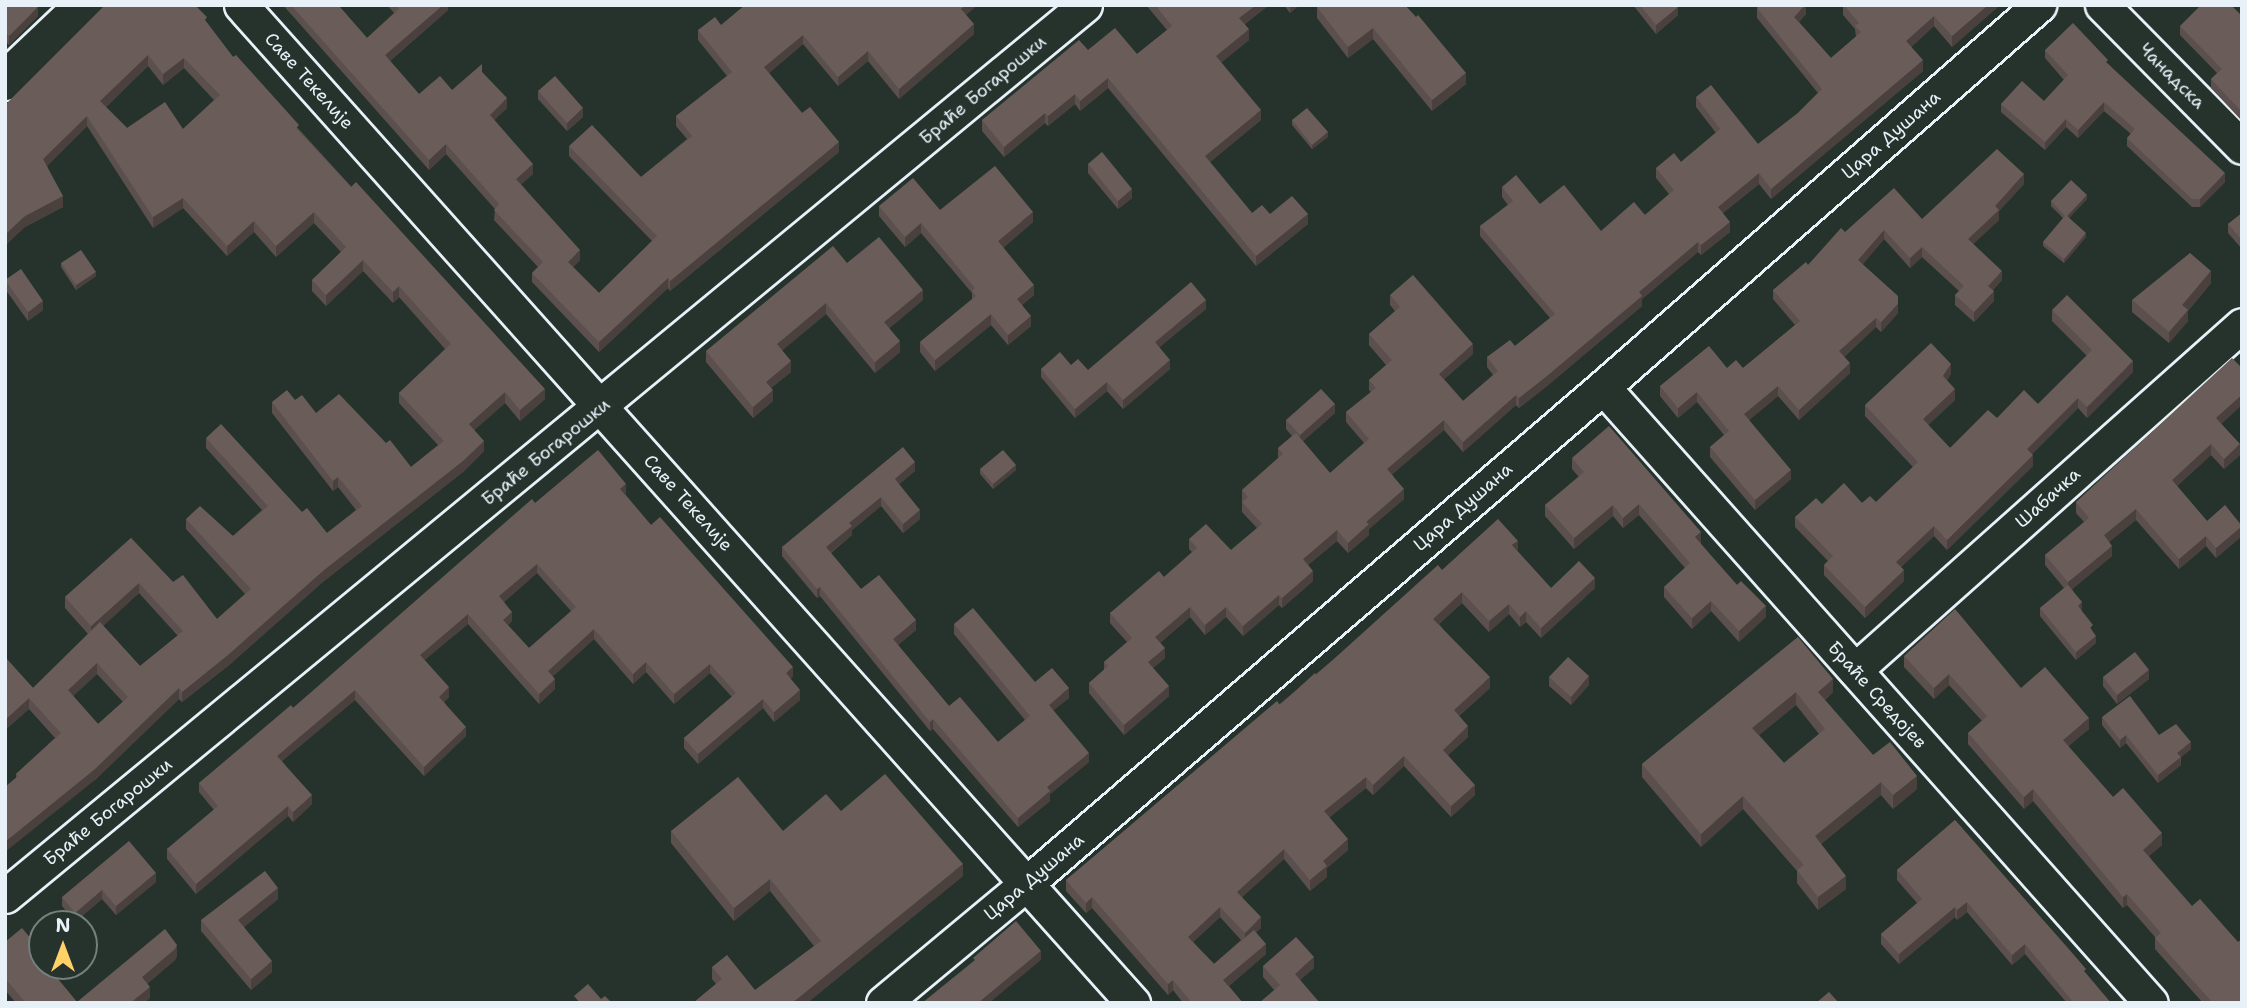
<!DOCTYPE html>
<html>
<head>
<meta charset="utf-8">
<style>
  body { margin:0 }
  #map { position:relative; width:2247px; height:1008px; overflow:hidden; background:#26332d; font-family:"Shantell Sans",sans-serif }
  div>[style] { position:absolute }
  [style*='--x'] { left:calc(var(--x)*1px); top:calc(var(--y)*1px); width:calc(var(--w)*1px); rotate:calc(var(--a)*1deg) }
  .roads { filter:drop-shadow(2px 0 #e8f1f8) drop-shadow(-2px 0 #e8f1f8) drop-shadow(0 2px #e8f1f8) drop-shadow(0 -2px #e8f1f8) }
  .minor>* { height:33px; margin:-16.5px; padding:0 16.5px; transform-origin:16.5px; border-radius:16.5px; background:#26332d }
  .major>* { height:38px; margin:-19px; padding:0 19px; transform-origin:19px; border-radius:19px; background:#26332d }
  .wall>* { inset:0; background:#5b504d }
  .shaded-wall>* { inset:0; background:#4a413e }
  .building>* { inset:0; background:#6a5d59 }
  span { translate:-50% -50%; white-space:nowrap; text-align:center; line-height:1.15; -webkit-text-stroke:7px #26332d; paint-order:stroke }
  .street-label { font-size:18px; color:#e8f1f8 }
  .frame { position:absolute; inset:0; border:7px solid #e8f1f8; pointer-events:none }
  .north { position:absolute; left:28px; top:910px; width:70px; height:70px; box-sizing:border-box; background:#26332d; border:2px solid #747f7e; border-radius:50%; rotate:0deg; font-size:19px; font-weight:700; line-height:28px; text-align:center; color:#e8f1f8 }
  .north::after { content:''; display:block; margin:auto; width:24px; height:32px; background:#ffd166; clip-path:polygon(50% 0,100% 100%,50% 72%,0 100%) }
</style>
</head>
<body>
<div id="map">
  <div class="roads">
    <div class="minor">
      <i style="--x:241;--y:5;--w:1339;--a:48.21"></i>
      <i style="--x:2102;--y:5;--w:199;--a:45.4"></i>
      <i style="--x:1603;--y:387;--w:824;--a:48.34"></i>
      <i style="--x:1855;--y:670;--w:518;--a:-41.72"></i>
      <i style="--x:5;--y:896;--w:1400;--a:-39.52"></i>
      <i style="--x:883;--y:1003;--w:187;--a:-39.8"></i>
      <i style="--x:1027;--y:883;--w:760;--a:-40.73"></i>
      <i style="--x:1603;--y:387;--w:580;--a:-41.22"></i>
    </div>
    <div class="major">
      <i style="--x:5;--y:81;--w:110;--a:-43.5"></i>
    </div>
  </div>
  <div class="wall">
    <i style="clip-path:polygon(5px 5px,38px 16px,9px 45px,5px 41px)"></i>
    <i style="clip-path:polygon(283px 5px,343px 5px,340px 7px,367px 38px,394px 13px,387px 5px,448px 5px,448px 10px,390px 61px,419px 94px,452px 90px,482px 72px,507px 108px,494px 120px,533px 174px,521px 184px,580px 260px,573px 267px,599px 293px,652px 241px,569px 156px,569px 146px,641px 177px,687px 139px,676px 126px,676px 116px,727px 76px,698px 40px,698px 30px,721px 25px,760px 7px,966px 15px,974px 34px,899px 99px,868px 61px,838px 86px,803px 44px,769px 73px,802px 113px,839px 152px,670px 291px,668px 288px,599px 352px,532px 282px,532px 273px,538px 267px,494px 220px,495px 209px,446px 154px,429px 170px)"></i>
    <i style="clip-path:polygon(1146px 5px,1269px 5px,1245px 24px,1249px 40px,1221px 62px,1261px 120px,1210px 162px,1252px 213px,1270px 214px,1308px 224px,1256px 266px,1108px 88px,1080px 111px,1075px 104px,1048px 126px,1045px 123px,1004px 157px,982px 131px,982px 120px,1088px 50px,1137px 54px,1167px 30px)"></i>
    <i style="clip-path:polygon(1284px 5px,1299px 5px,1290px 13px)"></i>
    <i style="clip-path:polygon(1405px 5px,1466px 84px,1432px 111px,1373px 39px,1348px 58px,1317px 18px,1317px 7px)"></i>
    <i style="clip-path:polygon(1633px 5px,1677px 5px,1678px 15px,1656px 34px)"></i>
    <i style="clip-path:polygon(1806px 5px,1806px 14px,1799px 22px,1831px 58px,1856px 37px,1855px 29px,1843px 15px,1843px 5px,2000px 5px,1952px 47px,1934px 26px,1911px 47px,1923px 71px,1771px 199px,1759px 184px,1723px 213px,1730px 232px,1701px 255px,1698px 252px,1642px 299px,1642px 306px,1547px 386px,1519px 408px,1516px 405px,1463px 452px,1444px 430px,1392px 474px,1404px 499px,1369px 529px,1369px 535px,1348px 553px,1337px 541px,1308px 565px,1313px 581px,1282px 608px,1279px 605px,1243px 636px,1226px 617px,1205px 635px,1190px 617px,1160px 643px,1165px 658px,1153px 668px,1169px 696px,1124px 735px,1089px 693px,1089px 683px,1104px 670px,1104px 662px,1127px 642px,1110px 623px,1110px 613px,1164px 577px,1192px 552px,1189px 549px,1189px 539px,1231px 550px,1257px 528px,1242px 512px,1242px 490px,1278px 458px,1278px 448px,1292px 436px,1286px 429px,1286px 420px,1335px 413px,1303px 441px,1330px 473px,1364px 443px,1346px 422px,1346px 412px,1371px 392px,1369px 390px,1369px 380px,1386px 365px,1369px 345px,1369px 334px,1395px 311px,1390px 305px,1390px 295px,1473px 354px,1444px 379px,1463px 401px,1493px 375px,1487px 367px,1487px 357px,1515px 346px,1550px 318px,1480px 236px,1480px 226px,1508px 205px,1502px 197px,1502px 187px,1601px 231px,1645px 215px,1669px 194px,1656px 178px,1656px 168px,1681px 162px,1716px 133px,1696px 107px,1696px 97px,1758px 144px,1798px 113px,1818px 93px,1757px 18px,1757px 8px)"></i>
    <i style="clip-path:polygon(2242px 16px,2242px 121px,2211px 88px,2211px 79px,2217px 73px,2180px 35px,2180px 26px)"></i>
    <i style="clip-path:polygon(evenodd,207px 23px,233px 57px,545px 399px,520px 421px,505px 403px,474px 430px,484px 451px,463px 472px,324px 581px,228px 666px,182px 702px,179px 699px,95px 780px,16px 778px,16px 774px,55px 738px,29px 709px,5px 730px,5px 657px,33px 688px,88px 634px,65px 608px,65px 597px,131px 538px,173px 582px,217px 619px,245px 594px,186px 529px,186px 519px,233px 536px,262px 510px,206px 448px,206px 438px,302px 512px,327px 533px,356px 510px,338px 487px,333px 491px,272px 413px,272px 402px,295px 400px,316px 413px,386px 443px,411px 467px,438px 445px,399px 403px,399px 393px,445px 349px,399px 297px,393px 303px,363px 271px,326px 306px,312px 291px,312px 280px,341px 252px,314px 223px,276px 257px,254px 232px,227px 256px,183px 208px,153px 228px,87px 126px,47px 166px,63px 207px,25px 227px,5px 105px,207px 23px,148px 66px,163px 85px,184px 68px,214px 100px,183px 129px,127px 128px,106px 107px,148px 66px,207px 23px,139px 593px,178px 636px,140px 666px,103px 626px,139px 593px,207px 23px,97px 674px,123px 702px,98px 724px,73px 696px,97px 674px)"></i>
    <i style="clip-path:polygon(2045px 50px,2108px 64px,2225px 182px,2200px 207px,2192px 207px,2127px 146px,2127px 138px,2131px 134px,2104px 111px,2078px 138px,2066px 127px,2045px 150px,2001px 112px,2001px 104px,2044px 101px,2064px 80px,2045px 58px)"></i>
    <i style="clip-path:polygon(538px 91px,583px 117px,567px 131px,538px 99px)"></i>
    <i style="clip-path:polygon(1292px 120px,1328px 137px,1312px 149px,1292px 125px)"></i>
    <i style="clip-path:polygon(1088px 164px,1132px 198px,1118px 209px,1088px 173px)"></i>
    <i style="clip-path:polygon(2024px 184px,1999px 211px,1999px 220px,1973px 244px,2002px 280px,1993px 290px,1994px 301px,1974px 322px,1955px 305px,1955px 295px,1959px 291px,1922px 257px,1910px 268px,1884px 239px,1862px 265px,1898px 313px,1881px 332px,1876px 327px,1844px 357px,1850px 373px,1799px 420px,1778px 396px,1749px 420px,1791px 479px,1755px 510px,1710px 457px,1710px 447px,1724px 435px,1697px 402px,1678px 418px,1660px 396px,1660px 386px,1727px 368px,1743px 368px,1795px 325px,1773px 299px,1773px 290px,1808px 265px,1845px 232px,1922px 219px)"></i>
    <i style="clip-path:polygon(2087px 199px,2069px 218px,2086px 237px,2064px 263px,2043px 246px,2043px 242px,2063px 218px,2051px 206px,2051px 201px)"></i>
    <i style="clip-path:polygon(879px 206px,940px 210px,1033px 222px,1003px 248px,1034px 295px,1022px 305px,1031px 326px,1008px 345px,991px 325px,935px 371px,920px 352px,920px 342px,972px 299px,972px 293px,921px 233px,905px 247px,879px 216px)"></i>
    <i style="clip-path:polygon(2242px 213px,2242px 249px,2228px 233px,2228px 224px)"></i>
    <i style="clip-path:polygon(61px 263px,96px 276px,76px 290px,61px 267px)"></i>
    <i style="clip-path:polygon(847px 263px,923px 300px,889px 328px,900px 352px,875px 373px,826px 314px,782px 350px,791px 372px,771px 388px,773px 401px,753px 418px,706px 362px,706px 351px)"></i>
    <i style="clip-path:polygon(5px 280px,43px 310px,28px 321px,5px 289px)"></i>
    <i style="clip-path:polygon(2211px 283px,2188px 311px,2188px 321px,2169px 343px,2132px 312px,2132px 300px)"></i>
    <i style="clip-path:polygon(1206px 309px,1159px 347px,1170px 369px,1123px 409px,1107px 391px,1075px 418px,1041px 377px,1041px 369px,1071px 365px,1088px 370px)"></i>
    <i style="clip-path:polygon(2052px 310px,2133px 372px,2087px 418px,2078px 408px,2032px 454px,2033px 466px,1947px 550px,1934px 536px,1901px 567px,1904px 581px,1865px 618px,1824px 575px,1824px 565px,1828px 561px,1795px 527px,1795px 517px,1822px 504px,1876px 502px,1913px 467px,1865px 416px,1865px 405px,1951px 374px,1947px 380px,1955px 400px,1928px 425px,1950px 448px,1997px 418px,2038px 404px,2087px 356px,2052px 321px)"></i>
    <i style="clip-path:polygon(2221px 424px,2240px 455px,2224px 469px,2211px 455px,2177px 486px,2207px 521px,2242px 524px,2242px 536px,2216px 558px,2206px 546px,2179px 569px,2136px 520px,2109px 542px,2112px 556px,2072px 589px,2082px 610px,2081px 611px,2093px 632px,2096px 643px,2076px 660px,2040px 616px,2040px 608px,2064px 588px,2045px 565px,2045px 555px,2084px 522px,2076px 513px,2076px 502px)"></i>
    <i style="clip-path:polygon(1572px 458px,1701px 543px,1700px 544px,1766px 617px,1739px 642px,1711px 611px,1692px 629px,1664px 597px,1664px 587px,1685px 568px,1639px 515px,1623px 528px,1613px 516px,1574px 549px,1545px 516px,1545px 505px,1579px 477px,1572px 469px)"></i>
    <i style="clip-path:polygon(980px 469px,1016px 470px,993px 489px,980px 474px)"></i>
    <i style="clip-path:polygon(915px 471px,899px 484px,920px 519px,903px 533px,881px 506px,852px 530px,852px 535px,831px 553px,861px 589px,916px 630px,898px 645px,949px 706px,998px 742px,1025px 720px,954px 634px,954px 624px,1035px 682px,1069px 698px,1053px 710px,1089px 762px,1050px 794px,1050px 801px,1018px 827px,933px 729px,930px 731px,820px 596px,817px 598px,782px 556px,782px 547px)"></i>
    <i style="clip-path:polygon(evenodd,626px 493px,625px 494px,651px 525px,793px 676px,790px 679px,800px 700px,774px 722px,763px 708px,698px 764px,684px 748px,684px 738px,732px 697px,710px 673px,674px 704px,646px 672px,633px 684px,594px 639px,553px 676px,555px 689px,539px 704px,468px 624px,424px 660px,449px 697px,444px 702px,466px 736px,424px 776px,355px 700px,282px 761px,312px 804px,293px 822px,288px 816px,196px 894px,167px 859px,167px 849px,214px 810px,199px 792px,199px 783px,293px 708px,535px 503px,626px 493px,537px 573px,571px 611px,529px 648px,508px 625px,512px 621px,504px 602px,537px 573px)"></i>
    <i style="clip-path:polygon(evenodd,1517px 551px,1551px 588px,1595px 588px,1541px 638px,1526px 622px,1520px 627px,1509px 614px,1489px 632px,1462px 603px,1439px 624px,1490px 688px,1459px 716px,1468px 737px,1448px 755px,1475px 795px,1451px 817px,1404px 766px,1373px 795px,1366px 788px,1329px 817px,1348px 850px,1327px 868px,1327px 877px,1310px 891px,1284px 859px,1242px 897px,1261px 928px,1256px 932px,1266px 954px,1229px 986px,1243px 1003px,1183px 1003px,1173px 990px,1168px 995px,1092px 908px,1086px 913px,1066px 891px,1066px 880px,1442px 570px,1517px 551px,1220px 917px,1241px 940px,1214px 964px,1193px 942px,1220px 917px)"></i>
    <i style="clip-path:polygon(evenodd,1798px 637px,1833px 692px,1825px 700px,1873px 755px,1917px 789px,1893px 809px,1881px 795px,1821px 844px,1846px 889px,1818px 910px,1797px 883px,1797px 871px,1743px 809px,1701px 847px,1642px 777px,1642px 764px,1798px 637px,1796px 705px,1819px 734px,1784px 763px,1759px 735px,1796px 705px)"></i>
    <i style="clip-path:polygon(1904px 656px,2021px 688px,2089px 729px,2068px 746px,2113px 797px,2162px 845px,2149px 856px,2242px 1003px,2203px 1003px,2155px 949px,2155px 937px,2127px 905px,2123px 908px,2033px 801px,2024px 809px,1968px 744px,1968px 733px,1982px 721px,1949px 685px,1934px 699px,1904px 667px)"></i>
    <i style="clip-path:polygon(1549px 677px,1589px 685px,1571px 705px,1549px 686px)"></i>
    <i style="clip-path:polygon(2103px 677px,2149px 679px,2117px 704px,2103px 686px)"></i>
    <i style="clip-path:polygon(2102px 717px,2159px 735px,2191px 749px,2181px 757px,2181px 765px,2158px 783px,2126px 743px,2120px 748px,2102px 725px)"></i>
    <i style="clip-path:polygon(841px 811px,963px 876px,807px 1003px,693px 1003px,716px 984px,712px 979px,712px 967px,755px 990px,814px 946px,770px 891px,734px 921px,671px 843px,671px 831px,783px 831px)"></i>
    <i style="clip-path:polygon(1955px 820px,2086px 974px,2111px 1003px,2067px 1003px,2025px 954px,2012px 965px,1967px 912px,1957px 920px,1955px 917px,1899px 964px,1881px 944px,1881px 934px,1917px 903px,1897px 880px,1897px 870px)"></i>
    <i style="clip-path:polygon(156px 882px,116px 915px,102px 899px,75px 922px,62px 906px,62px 897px)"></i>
    <i style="clip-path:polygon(278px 899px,244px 927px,272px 972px,251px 990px,201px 931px,201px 920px)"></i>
    <i style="clip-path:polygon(5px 942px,49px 966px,49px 968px,77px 1002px,177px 956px,175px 960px,147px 984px,150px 998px,144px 1003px,16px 1003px,5px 990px)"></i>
    <i style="clip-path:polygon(1263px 966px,1314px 968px,1300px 980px,1274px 990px,1263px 977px)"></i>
  </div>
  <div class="shaded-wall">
    <i style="clip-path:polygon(443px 5px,448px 5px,448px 10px,385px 65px,385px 55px)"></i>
    <i style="clip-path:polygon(966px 5px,978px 5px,961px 19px,961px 9px)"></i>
    <i style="clip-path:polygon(1256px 5px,1269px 5px,1239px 28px,1239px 18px)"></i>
    <i style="clip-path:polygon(1290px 5px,1299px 5px,1290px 13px)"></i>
    <i style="clip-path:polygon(1805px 5px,1806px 5px,1806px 14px,1794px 27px,1794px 17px)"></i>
    <i style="clip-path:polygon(1988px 5px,2000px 5px,1952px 47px,1952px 36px)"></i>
    <i style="clip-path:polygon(38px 7px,38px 16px,9px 45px,9px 36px)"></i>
    <i style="clip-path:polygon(1678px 7px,1678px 15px,1656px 34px,1656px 25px)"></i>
    <i style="clip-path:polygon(1934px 16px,1934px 26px,1906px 51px,1906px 41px)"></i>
    <i style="clip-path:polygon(974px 24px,974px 34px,899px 99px,899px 89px)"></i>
    <i style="clip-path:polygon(1373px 28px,1373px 39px,1348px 58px,1348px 47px)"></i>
    <i style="clip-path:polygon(1249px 29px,1249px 40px,1216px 67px,1216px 56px)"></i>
    <i style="clip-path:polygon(803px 35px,803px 44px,764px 77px,764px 67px)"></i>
    <i style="clip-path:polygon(868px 51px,868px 61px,838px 86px,838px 77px)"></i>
    <i style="clip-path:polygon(148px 55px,148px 66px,100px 112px,100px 101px)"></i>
    <i style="clip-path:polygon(184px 58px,184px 68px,163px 85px,163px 74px)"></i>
    <i style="clip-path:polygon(1923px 60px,1923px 71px,1771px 199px,1771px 189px)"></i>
    <i style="clip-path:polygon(1466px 73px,1466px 84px,1432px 111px,1432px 100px)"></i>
    <i style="clip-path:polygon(1108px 78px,1108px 88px,1080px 111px,1080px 101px)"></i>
    <i style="clip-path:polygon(1075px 94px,1075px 104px,1048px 126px,1048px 116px)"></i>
    <i style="clip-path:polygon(507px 98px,507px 108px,490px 124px,490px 115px)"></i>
    <i style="clip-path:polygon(2104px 102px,2104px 111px,2078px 138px,2078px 130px)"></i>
    <i style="clip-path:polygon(583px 108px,583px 117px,567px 131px,567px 123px)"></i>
    <i style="clip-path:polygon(1261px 110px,1261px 120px,1205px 166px,1205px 156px)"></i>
    <i style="clip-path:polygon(1045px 113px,1045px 123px,1004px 157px,1004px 147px)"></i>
    <i style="clip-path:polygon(87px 116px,87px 126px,43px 170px,43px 159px)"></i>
    <i style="clip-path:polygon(2066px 119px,2066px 127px,2045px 150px,2045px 142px)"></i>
    <i style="clip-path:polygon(1328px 132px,1328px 137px,1312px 149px,1312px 145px)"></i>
    <i style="clip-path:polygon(839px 142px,839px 152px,670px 291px,670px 281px)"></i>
    <i style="clip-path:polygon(446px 144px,446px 154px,429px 170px,429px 160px)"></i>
    <i style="clip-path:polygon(533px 164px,533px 174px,516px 189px,516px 179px)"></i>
    <i style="clip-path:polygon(1759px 173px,1759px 184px,1718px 217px,1718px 207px)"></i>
    <i style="clip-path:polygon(2225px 173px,2225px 182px,2200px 207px,2200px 199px)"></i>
    <i style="clip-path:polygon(2024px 174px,2024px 184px,1999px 211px,1999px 220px,1968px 249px,1968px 239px,1995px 206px)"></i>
    <i style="clip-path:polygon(1132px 189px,1132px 198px,1118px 209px,1118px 201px)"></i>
    <i style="clip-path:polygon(2087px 195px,2087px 199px,2067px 220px,2067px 216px)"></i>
    <i style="clip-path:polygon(63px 196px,63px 207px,25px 227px,5px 246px,5px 235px,25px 216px)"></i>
    <i style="clip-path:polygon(183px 198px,183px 208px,153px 228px,153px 217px)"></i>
    <i style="clip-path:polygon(314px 212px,314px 223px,276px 257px,276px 246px)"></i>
    <i style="clip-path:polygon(1033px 212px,1033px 222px,998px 252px,998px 241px)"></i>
    <i style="clip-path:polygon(1308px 214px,1308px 224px,1256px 266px,1256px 256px)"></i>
    <i style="clip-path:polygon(254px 221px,254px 232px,227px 256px,227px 246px)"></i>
    <i style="clip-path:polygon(1730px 222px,1730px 232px,1701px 255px,1701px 245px)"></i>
    <i style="clip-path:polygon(921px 223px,921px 233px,905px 247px,905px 237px)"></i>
    <i style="clip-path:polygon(1884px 230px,1884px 239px,1858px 270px,1858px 260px)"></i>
    <i style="clip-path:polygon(2086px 233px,2086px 237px,2064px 263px,2064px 259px)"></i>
    <i style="clip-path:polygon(1698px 242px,1698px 252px,1642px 299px,1642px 306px,1547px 386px,1519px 408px,1519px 398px,1639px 292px)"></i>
    <i style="clip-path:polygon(1922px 247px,1922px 257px,1910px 268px,1910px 258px)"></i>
    <i style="clip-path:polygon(580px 250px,580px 260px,568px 271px,568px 262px)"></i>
    <i style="clip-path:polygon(363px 260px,363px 271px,326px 306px,326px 295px)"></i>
    <i style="clip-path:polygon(2002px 271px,2002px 280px,1988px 295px,1988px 286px)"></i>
    <i style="clip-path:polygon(2211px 271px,2211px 283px,2188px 311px,2188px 321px,2169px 343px,2169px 332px,2182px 305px)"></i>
    <i style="clip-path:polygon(96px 272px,96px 276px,76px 290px,76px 285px)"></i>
    <i style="clip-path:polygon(668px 278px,668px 288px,599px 352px,599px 342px)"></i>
    <i style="clip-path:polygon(1034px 285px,1034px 295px,1017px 309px,1017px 299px)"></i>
    <i style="clip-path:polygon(399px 286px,399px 297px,393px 303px,393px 292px)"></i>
    <i style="clip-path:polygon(923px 290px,923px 300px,884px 333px,884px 322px)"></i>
    <i style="clip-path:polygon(1994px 291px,1994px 301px,1974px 322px,1974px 312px)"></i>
    <i style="clip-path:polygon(1206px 300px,1206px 309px,1155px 351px,1155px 342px)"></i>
    <i style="clip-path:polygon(43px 301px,43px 310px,28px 321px,28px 312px)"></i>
    <i style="clip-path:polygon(826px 303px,826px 314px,777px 355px,777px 344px)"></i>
    <i style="clip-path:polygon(1898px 304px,1898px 313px,1881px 332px,1881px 322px)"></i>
    <i style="clip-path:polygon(991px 314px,991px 325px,935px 371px,935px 360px)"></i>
    <i style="clip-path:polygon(1031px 316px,1031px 326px,1008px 345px,1008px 335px)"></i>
    <i style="clip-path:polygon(1876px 318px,1876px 327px,1839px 361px,1839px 351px)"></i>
    <i style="clip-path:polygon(900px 341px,900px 352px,875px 373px,875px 362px)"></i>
    <i style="clip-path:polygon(1473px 344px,1473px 354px,1439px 384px,1439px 374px)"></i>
    <i style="clip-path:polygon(1170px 360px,1170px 369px,1123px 409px,1123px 400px)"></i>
    <i style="clip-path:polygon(791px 361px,791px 372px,766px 392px,766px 382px)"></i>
    <i style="clip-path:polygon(2133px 361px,2133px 372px,2087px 418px,2087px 407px)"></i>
    <i style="clip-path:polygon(1850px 363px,1850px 373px,1799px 420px,1799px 410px)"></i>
    <i style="clip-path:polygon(1951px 364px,1951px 374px,1943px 386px,1943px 376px)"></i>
    <i style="clip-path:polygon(1107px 382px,1107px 391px,1075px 418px,1075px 409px)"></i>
    <i style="clip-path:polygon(1778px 386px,1778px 396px,1744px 424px,1744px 414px)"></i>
    <i style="clip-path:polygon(545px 389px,545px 399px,520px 421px,520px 410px)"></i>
    <i style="clip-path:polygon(1955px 389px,1955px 400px,1923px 430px,1923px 419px)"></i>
    <i style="clip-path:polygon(773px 390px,773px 401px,753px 418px,753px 407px)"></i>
    <i style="clip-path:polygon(505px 392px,505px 403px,469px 435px,469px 424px)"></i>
    <i style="clip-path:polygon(1697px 392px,1697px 402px,1678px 418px,1678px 408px)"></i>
    <i style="clip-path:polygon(1516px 395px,1516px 405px,1463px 452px,1463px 442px)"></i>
    <i style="clip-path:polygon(2242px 395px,2242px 405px,2216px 429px,2216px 418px)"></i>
    <i style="clip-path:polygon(2078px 398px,2078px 408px,2027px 459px,2027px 449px)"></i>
    <i style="clip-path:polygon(1335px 404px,1335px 413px,1300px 444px,1300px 435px)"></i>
    <i style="clip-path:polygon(1444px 420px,1444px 430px,1387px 479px,1387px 469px)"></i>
    <i style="clip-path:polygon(484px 441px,484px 451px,463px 472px,324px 581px,228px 666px,182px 702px,182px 692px,324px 570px)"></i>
    <i style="clip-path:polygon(2211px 444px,2211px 455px,2172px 490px,2172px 480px)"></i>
    <i style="clip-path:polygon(2240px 444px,2240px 455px,2224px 469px,2224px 459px)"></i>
    <i style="clip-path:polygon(2033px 455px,2033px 466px,1947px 550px,1947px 540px)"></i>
    <i style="clip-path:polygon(915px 462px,915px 471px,895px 488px,895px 479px)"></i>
    <i style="clip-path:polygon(1016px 465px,1016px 470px,993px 489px,993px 484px)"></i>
    <i style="clip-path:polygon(1791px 470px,1791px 479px,1755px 510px,1755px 500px)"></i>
    <i style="clip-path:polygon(338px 477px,338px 487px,333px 491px,333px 481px)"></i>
    <i style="clip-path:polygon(626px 484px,626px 493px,620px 498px,620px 489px)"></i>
    <i style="clip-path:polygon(1404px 489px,1404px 499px,1369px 529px,1369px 535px,1348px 553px,1348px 543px,1366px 522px)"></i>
    <i style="clip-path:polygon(881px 497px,881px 506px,852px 530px,852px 535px,826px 556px,826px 547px,849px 523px)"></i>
    <i style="clip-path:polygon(1639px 504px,1639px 515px,1623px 528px,1623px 518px)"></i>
    <i style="clip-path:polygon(1613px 505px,1613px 516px,1574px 549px,1574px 538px)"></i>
    <i style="clip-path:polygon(2136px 509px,2136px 520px,2104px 546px,2104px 535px)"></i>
    <i style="clip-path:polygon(920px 510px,920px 519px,903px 533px,903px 524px)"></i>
    <i style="clip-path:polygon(1934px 526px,1934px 536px,1896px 572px,1896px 562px)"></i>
    <i style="clip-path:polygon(2242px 526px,2242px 536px,2216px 558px,2216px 548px)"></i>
    <i style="clip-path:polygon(1337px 530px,1337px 541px,1303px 569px,1303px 559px)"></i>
    <i style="clip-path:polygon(1701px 532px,1701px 543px,1695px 548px,1695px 537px)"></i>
    <i style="clip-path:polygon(2206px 536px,2206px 546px,2179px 569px,2179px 559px)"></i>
    <i style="clip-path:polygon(1518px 541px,1518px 551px,1512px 545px)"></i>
    <i style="clip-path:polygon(2112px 546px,2112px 556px,2068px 593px,2068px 582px)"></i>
    <i style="clip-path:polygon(537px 564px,537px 573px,499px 606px,499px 596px)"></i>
    <i style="clip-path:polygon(1904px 570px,1904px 581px,1865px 618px,1865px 607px)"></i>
    <i style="clip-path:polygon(1313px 571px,1313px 581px,1282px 608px,1282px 598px)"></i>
    <i style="clip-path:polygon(1595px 578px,1595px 588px,1541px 638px,1541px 628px)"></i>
    <i style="clip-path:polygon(139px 583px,139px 593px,91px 637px,91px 626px)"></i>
    <i style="clip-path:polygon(820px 587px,820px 596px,817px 598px,817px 589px)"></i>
    <i style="clip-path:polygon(1462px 592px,1462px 603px,1433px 629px,1433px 619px)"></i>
    <i style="clip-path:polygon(1279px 595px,1279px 605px,1243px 636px,1243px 626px)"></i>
    <i style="clip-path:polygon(1711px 601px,1711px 611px,1692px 629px,1692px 618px)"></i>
    <i style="clip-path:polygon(2082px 602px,2082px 610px,2078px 614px,2078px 606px)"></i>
    <i style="clip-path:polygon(1509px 604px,1509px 614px,1489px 632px,1489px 621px)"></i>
    <i style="clip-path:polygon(1766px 606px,1766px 617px,1739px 642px,1739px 631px)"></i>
    <i style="clip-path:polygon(1190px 607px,1190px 617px,1155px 647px,1155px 637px)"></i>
    <i style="clip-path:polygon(1226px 607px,1226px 617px,1205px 635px,1205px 625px)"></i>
    <i style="clip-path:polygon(1526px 611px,1526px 622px,1520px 627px,1520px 617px)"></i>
    <i style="clip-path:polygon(512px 612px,512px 621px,503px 629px,503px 620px)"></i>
    <i style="clip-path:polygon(468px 614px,468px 624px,420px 664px,420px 655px)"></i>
    <i style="clip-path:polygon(916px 620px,916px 630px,893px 649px,893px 639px)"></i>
    <i style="clip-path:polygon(594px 629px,594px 639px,548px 681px,548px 671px)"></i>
    <i style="clip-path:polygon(2096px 636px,2096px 643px,2076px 660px,2076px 652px)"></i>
    <i style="clip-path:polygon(1165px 648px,1165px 658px,1148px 672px,1148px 662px)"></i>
    <i style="clip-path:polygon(646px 662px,646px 672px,633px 684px,633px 674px)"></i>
    <i style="clip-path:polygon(97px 663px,97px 674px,68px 701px,68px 690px)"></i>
    <i style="clip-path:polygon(710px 664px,710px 673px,674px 704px,674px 694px)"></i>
    <i style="clip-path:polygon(793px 667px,793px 676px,786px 683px,786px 673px)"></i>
    <i style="clip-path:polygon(2149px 670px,2149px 679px,2117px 704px,2117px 695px)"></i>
    <i style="clip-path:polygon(1949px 674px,1949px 685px,1934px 699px,1934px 688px)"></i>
    <i style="clip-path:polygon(1589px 676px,1589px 685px,1571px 705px,1571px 697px)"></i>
    <i style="clip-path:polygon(1490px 677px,1490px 688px,1454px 720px,1454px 710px)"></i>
    <i style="clip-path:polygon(555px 679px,555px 689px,539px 704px,539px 694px)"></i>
    <i style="clip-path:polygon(1833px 679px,1833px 692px,1818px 705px,1818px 692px)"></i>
    <i style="clip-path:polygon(1169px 686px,1169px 696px,1124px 735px,1124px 725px)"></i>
    <i style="clip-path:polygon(449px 687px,449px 697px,439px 706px,439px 697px)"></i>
    <i style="clip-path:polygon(179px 688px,179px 699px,95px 780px,5px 852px,5px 842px)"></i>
    <i style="clip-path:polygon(1069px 688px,1069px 698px,1049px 714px,1049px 705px)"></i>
    <i style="clip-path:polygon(355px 690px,355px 700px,277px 765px,277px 756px)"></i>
    <i style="clip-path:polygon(800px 690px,800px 700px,774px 722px,774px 712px)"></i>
    <i style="clip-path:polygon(1796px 692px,1796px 705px,1752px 741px,1752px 728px)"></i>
    <i style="clip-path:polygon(29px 698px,29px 709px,5px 730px,5px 720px)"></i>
    <i style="clip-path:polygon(763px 699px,763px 708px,698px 764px,698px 754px)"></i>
    <i style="clip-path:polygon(2089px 718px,2089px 729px,2063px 751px,2063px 740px)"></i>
    <i style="clip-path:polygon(933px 719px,933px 729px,930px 731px,930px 722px)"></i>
    <i style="clip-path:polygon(1468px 726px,1468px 737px,1443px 760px,1443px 750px)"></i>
    <i style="clip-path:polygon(466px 727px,466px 736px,424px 776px,424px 767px)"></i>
    <i style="clip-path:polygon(2126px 735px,2126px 743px,2120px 748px,2120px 740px)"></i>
    <i style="clip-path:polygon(2191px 742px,2191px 749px,2180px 758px,2181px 765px,2158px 783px,2158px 775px,2177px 753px)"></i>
    <i style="clip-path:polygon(1089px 753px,1089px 762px,1050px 794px,1050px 801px,1018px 827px,1018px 818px,1047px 787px)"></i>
    <i style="clip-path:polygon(1404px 756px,1404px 766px,1373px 795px,1373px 785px)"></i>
    <i style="clip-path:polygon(1917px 776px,1917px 789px,1893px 809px,1893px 795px)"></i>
    <i style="clip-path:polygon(1366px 777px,1366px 788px,1324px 822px,1324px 811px)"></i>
    <i style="clip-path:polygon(1881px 782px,1881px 795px,1815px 849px,1815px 836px)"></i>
    <i style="clip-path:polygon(1475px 785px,1475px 795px,1451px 817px,1451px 806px)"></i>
    <i style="clip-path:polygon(2033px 789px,2033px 801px,2024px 809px,2024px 797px)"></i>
    <i style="clip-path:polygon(312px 795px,312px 804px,293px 822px,293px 812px)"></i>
    <i style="clip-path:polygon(1743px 796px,1743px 809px,1701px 847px,1701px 834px)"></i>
    <i style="clip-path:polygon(288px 806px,288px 816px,196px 894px,196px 884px)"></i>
    <i style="clip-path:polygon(2162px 833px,2162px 845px,2143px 861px,2143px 850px)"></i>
    <i style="clip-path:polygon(1348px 839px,1348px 850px,1327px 868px,1327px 877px,1310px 891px,1310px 880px,1323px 861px)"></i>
    <i style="clip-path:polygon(1284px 849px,1284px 859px,1237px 902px,1237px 892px)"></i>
    <i style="clip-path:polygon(963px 864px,963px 876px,807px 1003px,792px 1003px)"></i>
    <i style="clip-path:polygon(156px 873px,156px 882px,116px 915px,116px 906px)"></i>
    <i style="clip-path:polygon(1846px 876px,1846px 889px,1818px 910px,1818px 897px)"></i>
    <i style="clip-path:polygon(770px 879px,770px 891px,734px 921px,734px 908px)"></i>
    <i style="clip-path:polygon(278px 888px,278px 899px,238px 932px,238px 920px)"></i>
    <i style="clip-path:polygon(102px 890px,102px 899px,75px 922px,75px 913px)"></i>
    <i style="clip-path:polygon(2127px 894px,2127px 905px,2123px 908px,2123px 897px)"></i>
    <i style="clip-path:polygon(1092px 897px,1092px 908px,1086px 913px,1086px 903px)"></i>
    <i style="clip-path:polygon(1967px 902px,1967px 912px,1957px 920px,1957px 910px)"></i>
    <i style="clip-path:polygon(1220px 907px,1220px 917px,1188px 947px,1188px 937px)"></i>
    <i style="clip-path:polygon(1955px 907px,1955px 917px,1899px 964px,1899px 954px)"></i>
    <i style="clip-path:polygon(1261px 917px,1261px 928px,1245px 943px,1245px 933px)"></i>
    <i style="clip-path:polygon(1266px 944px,1266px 954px,1223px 991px,1223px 980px)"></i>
    <i style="clip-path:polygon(2025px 944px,2025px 954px,2012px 965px,2012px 955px)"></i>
    <i style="clip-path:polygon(177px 945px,177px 956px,175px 960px,142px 988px,142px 977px)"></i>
    <i style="clip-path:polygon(1041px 951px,1041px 960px,989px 1003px,978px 1003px)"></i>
    <i style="clip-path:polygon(1314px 957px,1314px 968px,1295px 984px,1295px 974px)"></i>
    <i style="clip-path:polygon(272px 961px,272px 972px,251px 990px,251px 979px)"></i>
    <i style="clip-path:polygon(1173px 980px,1173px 990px,1168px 995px,1168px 984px)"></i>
    <i style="clip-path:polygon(150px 987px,150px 998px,144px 1003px,130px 1003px)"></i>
  </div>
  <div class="building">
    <i style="clip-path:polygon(5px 5px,37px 5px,38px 7px,9px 36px,5px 32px)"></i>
    <i style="clip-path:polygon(evenodd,105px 5px,195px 5px,207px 17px,205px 20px,233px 57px,236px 55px,299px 125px,296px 128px,351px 187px,356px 182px,545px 389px,520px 410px,505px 392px,469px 424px,484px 441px,463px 461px,324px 570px,228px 655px,182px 692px,179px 688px,95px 769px,5px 842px,5px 787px,18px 776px,16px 774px,61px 733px,29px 698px,5px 720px,5px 690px,8px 688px,5px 685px,5px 657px,33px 688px,100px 622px,140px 666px,183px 631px,139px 583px,91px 626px,65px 597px,131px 538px,173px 582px,183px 575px,217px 619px,251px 589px,186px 519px,200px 506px,233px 536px,268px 506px,206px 438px,221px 424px,302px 512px,307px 508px,327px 533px,362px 506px,338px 477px,333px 481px,272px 402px,287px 390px,295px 400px,302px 395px,316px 413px,339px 394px,386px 443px,390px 440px,411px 467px,444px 441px,399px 393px,451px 344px,399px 286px,393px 292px,363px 260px,326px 295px,312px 280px,346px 247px,314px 212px,276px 246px,254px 221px,227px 246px,183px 198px,153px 217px,87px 116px,43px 159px,63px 196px,25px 216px,5px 235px,5px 105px,105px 5px,148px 55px,163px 74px,184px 58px,220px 95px,183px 129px,165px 102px,127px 128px,100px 101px,148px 55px,105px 5px,97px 663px,128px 697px,98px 724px,68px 690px,97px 663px)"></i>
    <i style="clip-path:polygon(291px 5px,338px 5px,367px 38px,399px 9px,396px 5px,443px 5px,385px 55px,419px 94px,440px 76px,452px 90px,482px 64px,482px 72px,507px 98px,490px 115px,533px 164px,516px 179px,580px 250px,568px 262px,599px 293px,657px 236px,569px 146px,592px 125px,641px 177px,692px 136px,676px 116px,732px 72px,698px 30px,715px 17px,721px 25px,745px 5px,758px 5px,760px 7px,763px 5px,966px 5px,961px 9px,974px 24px,899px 89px,868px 51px,838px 77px,803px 35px,764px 67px,802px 113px,810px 107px,839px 142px,670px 281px,668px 278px,599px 342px,532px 273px,543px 262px,494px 210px,499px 204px,446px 144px,429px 160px)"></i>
    <i style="clip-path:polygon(1155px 5px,1256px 5px,1239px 18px,1249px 29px,1216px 56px,1261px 110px,1205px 156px,1252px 213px,1262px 205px,1270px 214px,1292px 196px,1308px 214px,1256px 256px,1108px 78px,1080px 101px,1075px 94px,1048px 116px,1045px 113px,1004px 147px,982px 120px,1079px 40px,1088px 50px,1115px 28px,1137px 54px,1172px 26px)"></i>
    <i style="clip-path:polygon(1319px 5px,1405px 5px,1416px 17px,1418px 15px,1466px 73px,1432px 100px,1373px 28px,1348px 47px,1317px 7px)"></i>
    <i style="clip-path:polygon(1640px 5px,1677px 5px,1678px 7px,1656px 25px)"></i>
    <i style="clip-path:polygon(1759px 5px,1805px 5px,1794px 17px,1831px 58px,1861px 32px,1855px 26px,1859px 23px,1844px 5px,1988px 5px,1952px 36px,1934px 16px,1906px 41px,1923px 60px,1771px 189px,1759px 173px,1718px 207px,1730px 222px,1701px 245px,1698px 242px,1639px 292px,1642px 296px,1547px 376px,1519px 398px,1516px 395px,1463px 442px,1444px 420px,1387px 469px,1404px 489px,1366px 522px,1369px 524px,1348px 543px,1337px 530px,1303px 559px,1313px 571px,1282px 598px,1279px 595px,1243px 626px,1226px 607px,1205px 625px,1190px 607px,1155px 637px,1165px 648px,1148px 662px,1169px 686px,1124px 725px,1089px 683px,1108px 666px,1104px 662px,1132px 638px,1110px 613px,1159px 571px,1164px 577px,1197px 548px,1189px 539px,1206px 524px,1231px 550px,1262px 524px,1242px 502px,1248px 497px,1242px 490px,1283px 454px,1278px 448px,1296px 433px,1330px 473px,1369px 439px,1346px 412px,1376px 388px,1369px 380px,1392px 360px,1369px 334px,1400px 307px,1390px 295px,1413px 275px,1473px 344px,1439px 374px,1463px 401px,1498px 371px,1487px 357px,1510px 340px,1515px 346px,1555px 314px,1480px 226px,1513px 201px,1502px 187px,1516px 175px,1540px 204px,1564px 185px,1601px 231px,1634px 202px,1645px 215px,1674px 190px,1656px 168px,1674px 153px,1681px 162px,1720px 129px,1696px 97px,1711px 85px,1758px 144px,1798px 113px,1822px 89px,1757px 8px)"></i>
    <i style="clip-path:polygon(2201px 5px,2231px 5px,2242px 16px,2242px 112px,2211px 79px,2222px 69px,2180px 26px)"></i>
    <i style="clip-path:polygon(2073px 23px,2108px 60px,2106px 62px,2225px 173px,2200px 199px,2192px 199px,2127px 138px,2135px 129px,2104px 102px,2078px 130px,2066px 119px,2045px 142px,2001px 104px,2022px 81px,2044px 101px,2068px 75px,2045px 50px)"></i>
    <i style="clip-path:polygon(555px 76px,583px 108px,567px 123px,538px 91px)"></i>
    <i style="clip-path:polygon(1307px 108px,1328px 132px,1312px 145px,1292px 120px)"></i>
    <i style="clip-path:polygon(1997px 149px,2024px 174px,1995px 206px,1999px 210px,1968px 239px,2002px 271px,1988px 286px,1994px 291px,1974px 312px,1955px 295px,1964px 286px,1922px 247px,1910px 258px,1884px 230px,1858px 260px,1898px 296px,1898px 304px,1881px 322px,1876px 318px,1839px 351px,1850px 363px,1799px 410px,1778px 386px,1744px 414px,1791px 470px,1755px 500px,1710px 447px,1729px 431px,1697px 392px,1678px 408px,1660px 386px,1709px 346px,1727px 368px,1736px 360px,1743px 368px,1800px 321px,1773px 290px,1806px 262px,1808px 265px,1841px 228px,1845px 232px,1894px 188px,1922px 219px)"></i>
    <i style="clip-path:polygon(1102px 152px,1132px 189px,1118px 201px,1088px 164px)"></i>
    <i style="clip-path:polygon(995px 166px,1033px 212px,998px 241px,1034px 285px,1017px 299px,1031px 316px,1008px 335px,991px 314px,935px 360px,920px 342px,976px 296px,972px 291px,975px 288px,921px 223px,905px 237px,879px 206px,913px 178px,940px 210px)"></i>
    <i style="clip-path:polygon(2071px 180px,2087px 195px,2067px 216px,2086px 233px,2064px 259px,2043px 242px,2065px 216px,2051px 201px)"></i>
    <i style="clip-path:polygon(2242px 213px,2242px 240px,2228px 224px)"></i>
    <i style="clip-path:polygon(879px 237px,923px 290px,884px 322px,900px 341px,875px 362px,826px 303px,777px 344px,791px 361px,766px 382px,773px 390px,753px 407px,706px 351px,833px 246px,847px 263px)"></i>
    <i style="clip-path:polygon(81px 250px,96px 272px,76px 285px,61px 263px)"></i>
    <i style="clip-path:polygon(2190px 253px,2211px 271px,2182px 305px,2188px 310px,2169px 332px,2132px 300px)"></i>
    <i style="clip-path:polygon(21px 269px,43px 301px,28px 312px,5px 280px)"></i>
    <i style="clip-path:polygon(1191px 282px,1206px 300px,1155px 342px,1170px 360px,1123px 400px,1107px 382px,1075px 409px,1041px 369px,1060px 352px,1071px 365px,1078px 359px,1088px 370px)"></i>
    <i style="clip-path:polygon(2067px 295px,2133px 361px,2087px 407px,2078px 398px,2027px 449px,2033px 455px,1947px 540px,1934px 526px,1896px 562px,1904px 570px,1865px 607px,1824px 565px,1833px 556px,1795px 517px,1816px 498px,1822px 504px,1844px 483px,1862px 503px,1870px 496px,1876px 502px,1918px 462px,1865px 405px,1931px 343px,1951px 364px,1943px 376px,1955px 389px,1923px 419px,1950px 448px,1988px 410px,1997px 418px,2024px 390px,2038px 404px,2092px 350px,2052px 310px)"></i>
    <i style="clip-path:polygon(2232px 358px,2241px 367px,2242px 367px,2242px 395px,2216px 418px,2240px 444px,2224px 459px,2211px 444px,2172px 480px,2207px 521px,2225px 505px,2242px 526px,2216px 548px,2206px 536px,2179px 559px,2136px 509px,2104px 535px,2112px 546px,2068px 582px,2045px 555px,2089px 518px,2076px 502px)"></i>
    <i style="clip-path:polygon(1321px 389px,1335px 404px,1300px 435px,1286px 420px)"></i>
    <i style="clip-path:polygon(1609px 426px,1701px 532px,1695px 537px,1737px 585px,1741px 581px,1766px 606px,1739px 631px,1711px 601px,1692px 618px,1664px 587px,1690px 563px,1639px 504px,1623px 518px,1613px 505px,1574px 538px,1545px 505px,1584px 472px,1572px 458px)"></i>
    <i style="clip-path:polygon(903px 447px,915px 462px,895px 479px,920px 510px,903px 524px,881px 497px,849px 523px,852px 526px,826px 547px,861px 589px,879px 575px,916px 620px,893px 639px,949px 706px,960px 697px,998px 742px,1030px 716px,954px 624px,973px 608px,1035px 682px,1052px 668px,1069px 688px,1049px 705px,1089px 753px,1047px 787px,1050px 791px,1018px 818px,933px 719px,930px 722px,820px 587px,817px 589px,782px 547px)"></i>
    <i style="clip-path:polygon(evenodd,598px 450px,626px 484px,620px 489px,651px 525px,660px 517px,793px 667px,786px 673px,800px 690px,774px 712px,763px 699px,698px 754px,684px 738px,736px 693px,710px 664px,674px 694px,646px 662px,633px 674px,594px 629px,548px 671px,555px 679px,539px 694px,468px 614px,420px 655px,449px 687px,439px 697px,466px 727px,424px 767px,355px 690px,277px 756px,312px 795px,293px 812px,288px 806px,196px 884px,167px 849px,218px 806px,199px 783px,291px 705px,293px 708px,532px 499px,535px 503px,598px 450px,537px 564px,576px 607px,529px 648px,503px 620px,512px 612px,499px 596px,537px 564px)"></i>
    <i style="clip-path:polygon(1003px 450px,1016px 465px,993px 484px,980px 469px)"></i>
    <i style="clip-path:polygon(1498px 519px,1518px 541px,1512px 545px,1551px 588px,1579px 561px,1595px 578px,1541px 628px,1526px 611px,1520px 617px,1509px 604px,1489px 621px,1462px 592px,1433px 619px,1490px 677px,1454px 710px,1468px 726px,1443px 750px,1475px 785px,1451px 806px,1404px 756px,1373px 785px,1366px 777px,1324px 811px,1348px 839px,1323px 861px,1327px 866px,1310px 880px,1284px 849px,1237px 892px,1261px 917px,1245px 933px,1220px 907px,1188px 937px,1214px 964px,1254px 930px,1266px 944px,1223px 980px,1243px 1003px,1192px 1003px,1173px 980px,1168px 984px,1092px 897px,1086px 903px,1066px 880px,1277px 701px,1280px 705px,1315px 673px,1316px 675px,1438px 565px,1442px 570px)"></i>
    <i style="clip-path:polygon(2068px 585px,2082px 602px,2078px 606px,2093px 625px,2090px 628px,2096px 636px,2076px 652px,2040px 608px)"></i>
    <i style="clip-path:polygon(1955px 609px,2021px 688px,2045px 667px,2089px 718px,2063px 740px,2113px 797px,2123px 788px,2162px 833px,2143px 850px,2192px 906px,2200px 899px,2238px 942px,2242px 939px,2242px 1003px,2213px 1003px,2185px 972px,2155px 938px,2161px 933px,2127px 894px,2123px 897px,2033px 789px,2024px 797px,1968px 733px,1987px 716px,1949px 674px,1934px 688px,1904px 656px)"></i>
    <i style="clip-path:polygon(evenodd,1798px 637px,1833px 679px,1818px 692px,1873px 755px,1890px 742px,1917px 776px,1893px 795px,1881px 782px,1815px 836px,1846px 876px,1818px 897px,1797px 870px,1804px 865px,1743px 796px,1701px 834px,1642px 764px,1798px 637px,1796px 692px,1825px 729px,1784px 763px,1752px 728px,1796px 692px)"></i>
    <i style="clip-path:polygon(2135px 652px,2149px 670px,2117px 695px,2103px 677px)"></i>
    <i style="clip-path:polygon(1568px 657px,1589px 676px,1571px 697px,1549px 677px)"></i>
    <i style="clip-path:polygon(2130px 696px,2159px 735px,2176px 724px,2191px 742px,2177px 753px,2181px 757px,2158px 775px,2126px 735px,2120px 740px,2102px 717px)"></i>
    <i style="clip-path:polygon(885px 774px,963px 864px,792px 1003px,693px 1003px,722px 979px,712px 967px,727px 955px,755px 990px,821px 941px,770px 879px,734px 908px,671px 831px,738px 777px,783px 831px,826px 794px,841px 811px)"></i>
    <i style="clip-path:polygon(1955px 820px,2067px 947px,2086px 969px,2084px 971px,2111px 1003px,2074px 1003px,2025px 944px,2012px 955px,1967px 902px,1957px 910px,1955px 907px,1899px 954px,1881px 934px,1922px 899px,1897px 870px)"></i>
    <i style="clip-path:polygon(129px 841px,156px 873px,116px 906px,102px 890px,75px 913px,62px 897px)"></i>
    <i style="clip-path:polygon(265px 871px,278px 888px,238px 920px,272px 961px,251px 979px,201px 920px)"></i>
    <i style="clip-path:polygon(1016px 921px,1041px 951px,978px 1003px,922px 1003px,975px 960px,973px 958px)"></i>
    <i style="clip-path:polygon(22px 928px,42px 952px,42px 966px,47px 966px,77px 1002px,165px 929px,177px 945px,175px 949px,142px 977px,150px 987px,130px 1003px,26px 1003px,5px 978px,5px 942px)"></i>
    <i style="clip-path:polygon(1296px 937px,1314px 957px,1295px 974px,1320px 1003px,1259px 1003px,1280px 985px,1263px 966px)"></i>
    <i style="clip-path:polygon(588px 984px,601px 999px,605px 996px,612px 1003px,580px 1003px,574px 996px)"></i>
    <i style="clip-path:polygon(1829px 992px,1839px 1003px,1816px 1003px)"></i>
  </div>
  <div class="street-label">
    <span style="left:2172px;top:76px;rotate:45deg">Чанадска</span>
    <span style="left:309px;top:81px;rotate:48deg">Саве Текелије</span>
    <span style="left:983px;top:90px;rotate:-40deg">Браће Богарошки</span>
    <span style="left:1891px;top:135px;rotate:-41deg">Цара Душана</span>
    <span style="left:546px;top:452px;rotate:-39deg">Браће Богарошки</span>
    <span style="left:2048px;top:498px;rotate:-42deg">Шабачка</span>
    <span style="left:688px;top:503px;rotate:48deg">Саве Текелије</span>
    <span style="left:1463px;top:507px;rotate:-41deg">Цара Душана</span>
    <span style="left:1877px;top:695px;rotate:48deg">Браће Средојев</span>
    <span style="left:108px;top:812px;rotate:-39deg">Браће Богарошки</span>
    <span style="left:1034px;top:877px;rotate:-40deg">Цара Душана</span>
  </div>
  <div class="frame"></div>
  <div class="north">N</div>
</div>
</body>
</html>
